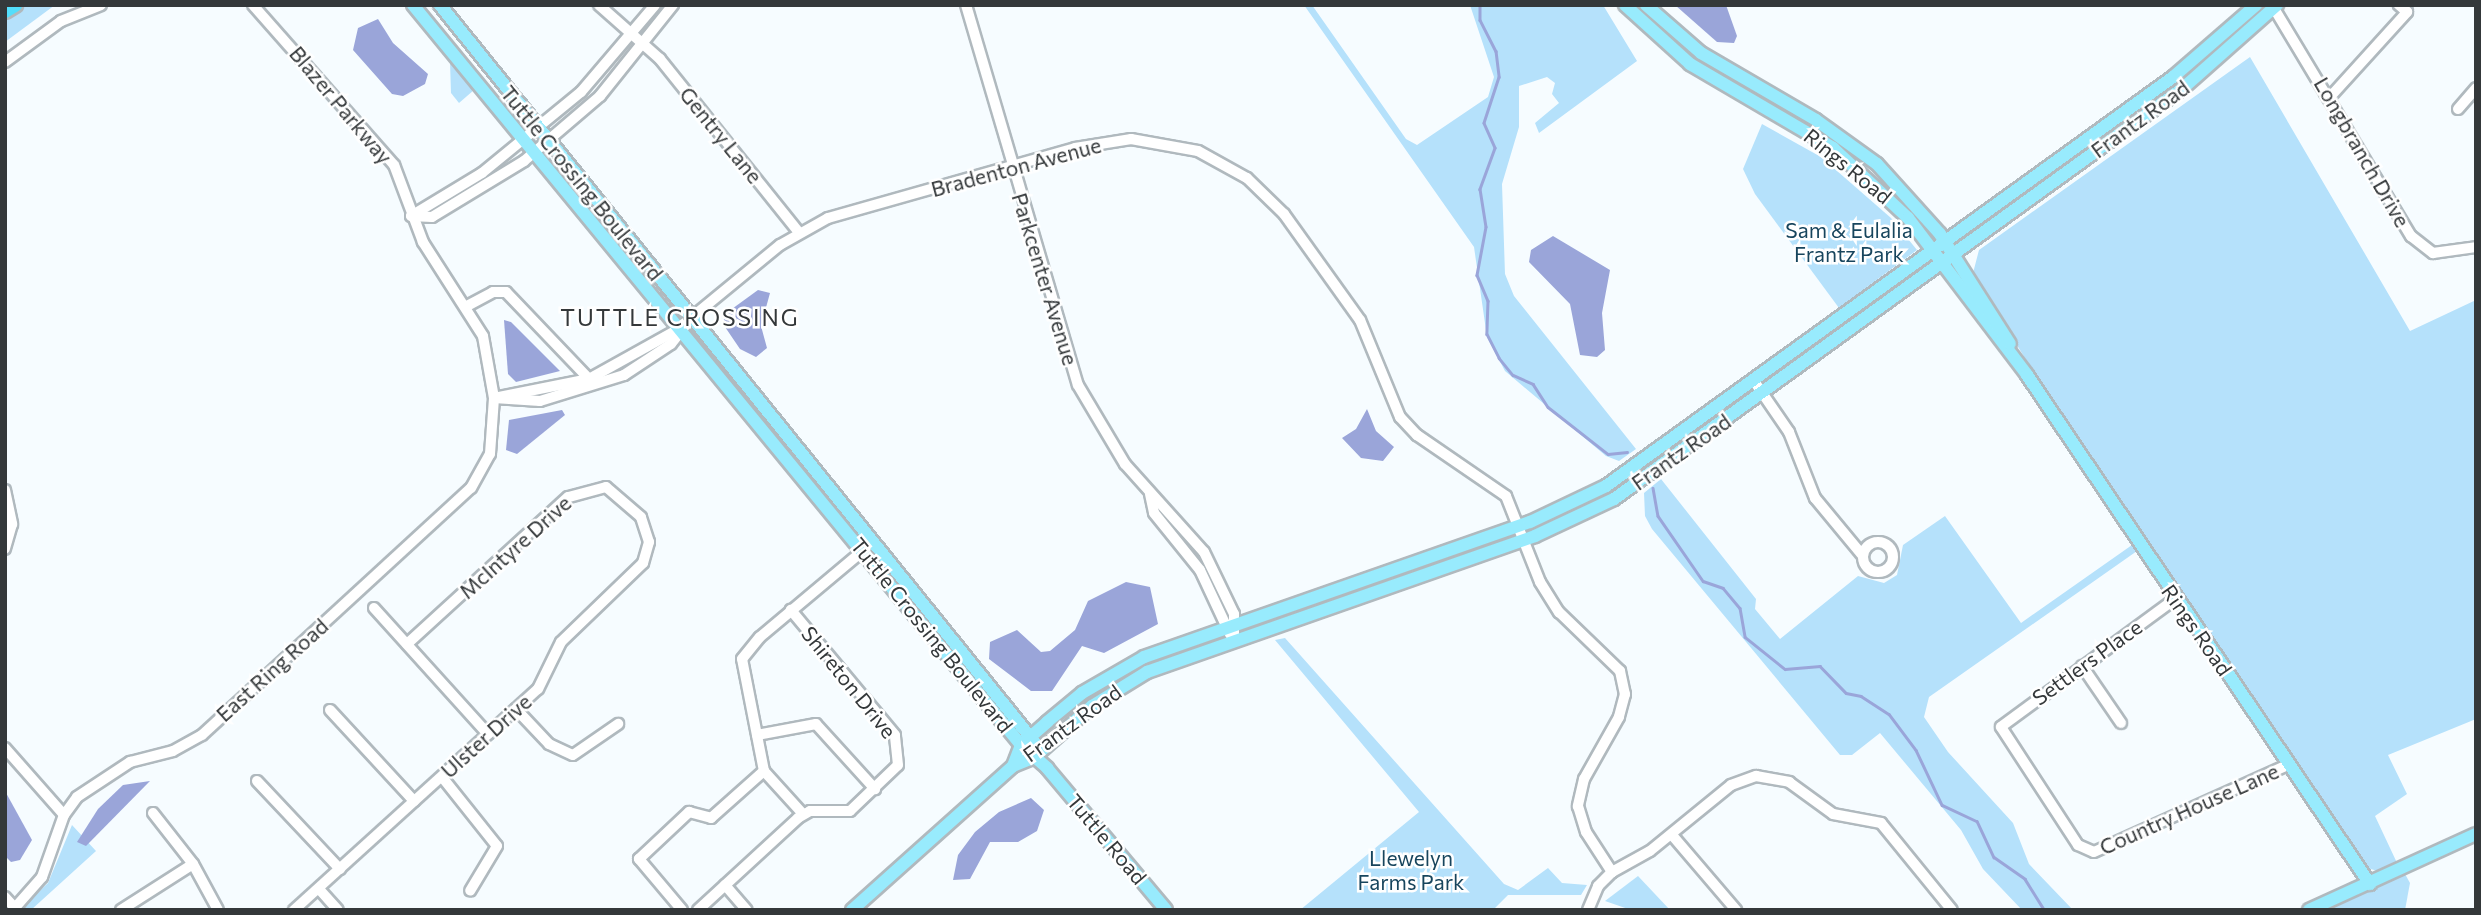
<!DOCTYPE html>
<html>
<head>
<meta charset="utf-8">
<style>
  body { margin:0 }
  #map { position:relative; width:2481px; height:915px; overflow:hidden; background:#f6fcff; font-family:Commissioner,sans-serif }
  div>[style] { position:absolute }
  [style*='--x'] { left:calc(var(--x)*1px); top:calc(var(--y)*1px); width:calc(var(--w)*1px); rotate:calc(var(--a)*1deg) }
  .green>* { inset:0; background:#b5e1fb }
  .water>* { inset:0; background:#9aa5d9 }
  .stream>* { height:2.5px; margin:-1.25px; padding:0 1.25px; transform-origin:1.25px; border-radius:1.25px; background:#9aa5d9 }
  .roads { filter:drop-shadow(2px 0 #b0b9be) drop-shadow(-2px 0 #b0b9be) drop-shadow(0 2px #b0b9be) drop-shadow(0 -2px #b0b9be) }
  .minor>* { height:10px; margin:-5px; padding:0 5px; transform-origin:5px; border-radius:5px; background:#fff }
  .minor>.ring { margin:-5px; padding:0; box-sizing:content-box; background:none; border:10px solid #fff; border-radius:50% }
  .major>* { height:12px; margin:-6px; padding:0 6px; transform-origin:6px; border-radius:6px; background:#98ebfd }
  .highway>* { height:14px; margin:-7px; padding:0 7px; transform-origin:7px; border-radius:7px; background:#53defb }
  span { translate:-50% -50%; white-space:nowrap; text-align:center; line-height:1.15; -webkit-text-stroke:5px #fff; paint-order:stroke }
  .street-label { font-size:21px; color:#34383a }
  .park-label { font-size:21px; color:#17455d }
  .neighbourhood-label { font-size:23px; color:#34383a; letter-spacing:2px }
  .frame { position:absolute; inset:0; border:7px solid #34383a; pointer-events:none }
</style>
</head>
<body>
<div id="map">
  <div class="green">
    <i style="clip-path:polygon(26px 5px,55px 5px,5px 42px,5px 17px)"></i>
    <i style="clip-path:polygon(1304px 5px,1312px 5px,1406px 139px,1417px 145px,1488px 97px,1494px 77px,1470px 5px,1603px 5px,1637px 61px,1539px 133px,1535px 123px,1559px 103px,1552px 94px,1555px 83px,1547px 77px,1519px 86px,1519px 127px,1502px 184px,1505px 274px,1514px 296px,1636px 449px,1619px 461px,1606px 456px,1505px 371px,1487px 337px,1474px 247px)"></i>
    <i style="clip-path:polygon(2250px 57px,2410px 331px,2476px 300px,2476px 719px,2388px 755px,2407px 794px,2375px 816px,2398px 865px,2381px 872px,2364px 867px,2062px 419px,1973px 273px,1979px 250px)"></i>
    <i style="clip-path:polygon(450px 62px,474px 90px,459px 103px,451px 93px)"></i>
    <i style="clip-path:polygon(1762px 124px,1821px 157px,1891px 218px,1917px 250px,1839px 308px,1755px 194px,1743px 169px)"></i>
    <i style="clip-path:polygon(1661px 479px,1756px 599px,1755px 609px,1780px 639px,1858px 576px,1884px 583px,1897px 575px,1903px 545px,1945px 516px,2021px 623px,2132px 545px,2137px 551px,1929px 697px,1924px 717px,1948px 752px,2013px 823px,2029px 864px,2073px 910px,2022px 910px,1983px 869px,1961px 830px,1880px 733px,1852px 755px,1840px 755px,1652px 529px,1645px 516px,1644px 493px)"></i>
    <i style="clip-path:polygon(1285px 638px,1504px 884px,1518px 890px,1548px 868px,1562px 883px,1587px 885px,1581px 895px,1508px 895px,1493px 910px,1300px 910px,1419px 812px,1275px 640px)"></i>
    <i style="clip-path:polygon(72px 825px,96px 851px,31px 910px,19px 910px,48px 883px)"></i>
    <i style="clip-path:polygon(2405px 874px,2410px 883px,2405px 910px,2322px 910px)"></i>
    <i style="clip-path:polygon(1638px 876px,1670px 910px,1631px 910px,1605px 901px)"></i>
  </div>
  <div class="water">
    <i style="clip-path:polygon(1675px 5px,1726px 5px,1737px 36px,1734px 43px,1717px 42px)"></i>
    <i style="clip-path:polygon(378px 19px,393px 43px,428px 74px,425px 84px,403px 96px,392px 94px,353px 50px,358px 28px)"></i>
    <i style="clip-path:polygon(1553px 236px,1610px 270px,1602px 313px,1605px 350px,1597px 357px,1580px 355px,1570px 304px,1529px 262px,1531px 250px)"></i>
    <i style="clip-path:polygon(758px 290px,770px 293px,761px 326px,767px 348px,756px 357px,740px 349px,723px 324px,725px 314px)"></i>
    <i style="clip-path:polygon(504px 320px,511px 322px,560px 371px,516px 382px,508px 374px)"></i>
    <i style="clip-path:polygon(1367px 409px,1376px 431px,1394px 447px,1383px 461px,1361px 458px,1342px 438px,1356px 429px)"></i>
    <i style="clip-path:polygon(562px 410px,565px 415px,517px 454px,506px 450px,509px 420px)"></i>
    <i style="clip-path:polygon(1126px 582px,1150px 587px,1158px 624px,1104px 653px,1082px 646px,1052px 691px,1031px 691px,989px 659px,990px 642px,1017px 630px,1041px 652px,1050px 651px,1075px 630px,1088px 601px)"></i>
    <i style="clip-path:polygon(150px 781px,86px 846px,77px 842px,98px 809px,123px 785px)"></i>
    <i style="clip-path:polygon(5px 791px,32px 840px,20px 860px,11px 862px,5px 856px)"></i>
    <i style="clip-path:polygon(1031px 798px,1044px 810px,1037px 831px,1018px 842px,990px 842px,970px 879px,953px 880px,958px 855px,975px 832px,999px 812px)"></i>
  </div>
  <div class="stream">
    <i style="--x:1480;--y:5;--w:15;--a:90"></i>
    <i style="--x:1480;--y:20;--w:35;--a:63"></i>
    <i style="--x:1496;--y:51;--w:26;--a:83"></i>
    <i style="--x:1499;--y:77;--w:48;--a:108.1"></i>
    <i style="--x:1484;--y:123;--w:27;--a:66"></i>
    <i style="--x:1495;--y:148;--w:44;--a:110.1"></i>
    <i style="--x:1480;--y:189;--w:38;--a:81"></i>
    <i style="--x:1486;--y:227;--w:49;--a:100.6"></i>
    <i style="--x:1477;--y:275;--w:28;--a:67"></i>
    <i style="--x:1488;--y:301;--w:33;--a:92"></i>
    <i style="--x:1487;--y:334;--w:27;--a:63"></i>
    <i style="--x:1499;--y:358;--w:22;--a:51"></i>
    <i style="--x:1513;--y:375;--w:22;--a:24"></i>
    <i style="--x:1533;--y:384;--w:27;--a:57"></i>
    <i style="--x:1548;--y:407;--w:76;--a:38.1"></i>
    <i style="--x:1608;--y:454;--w:19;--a:-6"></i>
    <i style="--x:1653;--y:488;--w:28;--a:80"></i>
    <i style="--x:1658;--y:516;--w:79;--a:55.3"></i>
    <i style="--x:1703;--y:581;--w:21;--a:19"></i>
    <i style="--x:1723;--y:588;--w:26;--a:50"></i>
    <i style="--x:1740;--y:608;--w:29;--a:80"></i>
    <i style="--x:1745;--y:637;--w:51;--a:38.7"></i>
    <i style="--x:1785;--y:669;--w:35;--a:-5"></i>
    <i style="--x:1820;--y:666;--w:37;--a:46"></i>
    <i style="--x:1846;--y:693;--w:15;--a:11"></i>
    <i style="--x:1861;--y:696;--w:33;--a:33"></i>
    <i style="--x:1889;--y:714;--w:45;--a:53.1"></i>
    <i style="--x:1916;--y:750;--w:61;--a:64.7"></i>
    <i style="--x:1942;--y:805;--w:38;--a:25"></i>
    <i style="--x:1977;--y:821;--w:40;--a:65"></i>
    <i style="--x:1994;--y:857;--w:38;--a:35"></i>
    <i style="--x:2025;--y:879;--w:36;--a:58"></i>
  </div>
  <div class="roads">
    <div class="minor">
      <i style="--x:599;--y:5;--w:81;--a:41.5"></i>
      <i style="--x:660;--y:59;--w:221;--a:51.3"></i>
      <i style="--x:966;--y:5;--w:396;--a:73.6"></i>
      <i style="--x:1078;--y:385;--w:92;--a:59.3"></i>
      <i style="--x:1125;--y:464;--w:118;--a:48.1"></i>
      <i style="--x:1204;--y:552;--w:69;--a:64.2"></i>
      <i style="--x:1234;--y:614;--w:25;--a:90"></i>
      <i style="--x:2272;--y:5;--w:270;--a:59"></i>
      <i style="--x:2411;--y:236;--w:28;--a:38"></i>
      <i style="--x:2433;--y:253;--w:43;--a:-7.9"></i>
      <i style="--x:5;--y:62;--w:69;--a:-36.2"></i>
      <i style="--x:61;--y:21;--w:43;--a:-21.8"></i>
      <i style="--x:2330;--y:97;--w:115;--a:-47.8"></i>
      <i style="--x:2407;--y:12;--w:11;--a:-139"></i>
      <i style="--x:2458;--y:109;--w:28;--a:-49"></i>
      <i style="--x:411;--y:216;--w:21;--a:3"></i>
      <i style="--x:432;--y:217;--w:108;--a:-31.3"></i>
      <i style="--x:524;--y:161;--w:100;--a:-40.5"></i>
      <i style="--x:600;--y:96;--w:117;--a:-51.3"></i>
      <i style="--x:411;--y:216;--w:83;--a:-31.2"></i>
      <i style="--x:482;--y:173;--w:128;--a:-39.3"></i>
      <i style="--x:581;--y:92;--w:114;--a:-49.6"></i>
      <i style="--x:467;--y:306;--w:30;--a:-28"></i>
      <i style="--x:493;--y:292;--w:13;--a:0"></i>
      <i style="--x:506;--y:292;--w:126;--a:46.3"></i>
      <i style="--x:1754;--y:381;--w:62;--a:55.5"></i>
      <i style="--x:1789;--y:432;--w:71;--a:68.5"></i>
      <i style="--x:1815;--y:498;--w:75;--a:50.4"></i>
      <i style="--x:494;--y:398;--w:46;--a:3.7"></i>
      <i style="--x:540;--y:401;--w:88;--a:-17.2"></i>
      <i style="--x:624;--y:375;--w:56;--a:-33.4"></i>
      <i style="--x:671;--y:344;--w:33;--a:-52"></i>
      <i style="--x:691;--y:318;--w:115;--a:-39.4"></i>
      <i style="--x:780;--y:245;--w:55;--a:-29.4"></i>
      <i style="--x:828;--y:218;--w:257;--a:-15.8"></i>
      <i style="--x:1075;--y:148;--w:57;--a:-9.1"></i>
      <i style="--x:1131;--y:139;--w:68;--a:10.2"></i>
      <i style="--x:1198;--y:151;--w:56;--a:28.9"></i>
      <i style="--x:1247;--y:178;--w:52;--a:44.2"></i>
      <i style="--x:1284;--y:214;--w:130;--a:54.4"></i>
      <i style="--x:1360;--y:320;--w:105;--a:67.6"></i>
      <i style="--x:1400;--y:417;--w:25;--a:47"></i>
      <i style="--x:1417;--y:435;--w:108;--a:34.4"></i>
      <i style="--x:1506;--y:496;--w:92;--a:68.4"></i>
      <i style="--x:1540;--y:582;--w:36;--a:58"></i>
      <i style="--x:1559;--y:612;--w:85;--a:44"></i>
      <i style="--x:1620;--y:671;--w:24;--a:78"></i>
      <i style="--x:1625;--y:694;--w:24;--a:105"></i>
      <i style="--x:1619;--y:717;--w:71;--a:119.4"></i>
      <i style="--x:1584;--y:779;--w:28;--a:103"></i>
      <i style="--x:1578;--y:806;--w:27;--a:73"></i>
      <i style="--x:1586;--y:832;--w:48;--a:57"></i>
      <i style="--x:494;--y:398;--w:97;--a:-11.3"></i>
      <i style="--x:589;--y:379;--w:101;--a:-29.1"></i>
      <i style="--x:5;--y:490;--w:35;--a:78"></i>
      <i style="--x:12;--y:524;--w:26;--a:106"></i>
      <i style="--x:1150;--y:494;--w:19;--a:78"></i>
      <i style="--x:1154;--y:513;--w:73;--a:51.1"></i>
      <i style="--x:1200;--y:570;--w:71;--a:64.9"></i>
      <i class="ring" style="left:1863px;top:542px;width:20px;height:20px"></i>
      <i style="--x:2175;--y:599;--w:216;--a:143.7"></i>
      <i style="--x:2001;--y:727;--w:141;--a:56.9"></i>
      <i style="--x:2078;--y:845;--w:17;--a:24"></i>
      <i style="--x:2094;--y:852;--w:215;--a:-24.2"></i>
      <i style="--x:374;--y:608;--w:170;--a:47.9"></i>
      <i style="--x:2082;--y:666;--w:69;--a:55.6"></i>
      <i style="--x:516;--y:709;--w:48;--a:46.7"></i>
      <i style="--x:549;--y:744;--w:26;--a:25"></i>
      <i style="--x:573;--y:755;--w:55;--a:-34.6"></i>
      <i style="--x:330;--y:710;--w:124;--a:47.3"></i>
      <i style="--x:757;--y:735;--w:60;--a:-10.6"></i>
      <i style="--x:816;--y:724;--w:88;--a:47.8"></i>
      <i style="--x:5;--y:748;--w:89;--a:48.6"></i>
      <i style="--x:442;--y:777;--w:88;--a:51.4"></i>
      <i style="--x:497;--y:846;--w:52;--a:121"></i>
      <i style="--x:257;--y:781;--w:121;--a:46.7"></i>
      <i style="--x:153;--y:813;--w:65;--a:51.9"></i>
      <i style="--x:193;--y:864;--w:52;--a:61.5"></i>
      <i style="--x:803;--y:814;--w:58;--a:-132.2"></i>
      <i style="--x:764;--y:771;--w:114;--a:-101.1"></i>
      <i style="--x:742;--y:659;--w:28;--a:-51"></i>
      <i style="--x:760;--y:637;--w:138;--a:-40"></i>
      <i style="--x:1672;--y:835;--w:99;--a:49.5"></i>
      <i style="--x:725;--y:885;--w:33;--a:49"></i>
      <i style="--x:319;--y:889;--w:28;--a:48"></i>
      <i style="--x:5;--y:897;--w:15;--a:48"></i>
      <i style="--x:13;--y:910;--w:44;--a:-48.7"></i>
      <i style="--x:42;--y:877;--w:66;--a:-70.5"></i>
      <i style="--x:64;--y:815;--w:22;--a:-54"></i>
      <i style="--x:77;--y:797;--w:64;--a:-33.4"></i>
      <i style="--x:130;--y:762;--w:44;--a:-14.3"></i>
      <i style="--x:173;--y:751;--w:33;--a:-29"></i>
      <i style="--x:202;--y:735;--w:365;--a:-42.6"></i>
      <i style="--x:471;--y:488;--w:39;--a:-61"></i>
      <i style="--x:490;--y:454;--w:56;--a:-85.9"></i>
      <i style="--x:494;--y:398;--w:63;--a:-100.1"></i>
      <i style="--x:483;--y:336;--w:112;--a:-122.6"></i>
      <i style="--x:423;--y:242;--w:82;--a:-110.6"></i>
      <i style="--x:394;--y:165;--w:213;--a:-131.4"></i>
      <i style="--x:121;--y:910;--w:85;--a:-32.6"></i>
      <i style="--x:294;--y:910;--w:329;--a:-42.2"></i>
      <i style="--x:538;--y:689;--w:52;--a:-63.9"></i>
      <i style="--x:561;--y:642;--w:114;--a:-43.9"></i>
      <i style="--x:643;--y:563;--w:22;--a:-74"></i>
      <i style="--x:649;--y:542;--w:26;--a:-108"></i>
      <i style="--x:641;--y:517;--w:46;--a:-139.4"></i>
      <i style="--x:606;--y:487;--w:39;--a:165"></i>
      <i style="--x:568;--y:497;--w:218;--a:137.6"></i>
      <i style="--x:682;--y:910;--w:67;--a:-130.1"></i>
      <i style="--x:639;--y:859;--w:69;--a:-43.2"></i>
      <i style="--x:689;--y:812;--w:23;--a:15"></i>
      <i style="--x:711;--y:818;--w:71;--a:-41.6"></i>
      <i style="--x:698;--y:910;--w:136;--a:-42.6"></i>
      <i style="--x:798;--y:818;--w:14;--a:-30"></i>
      <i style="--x:810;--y:811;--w:40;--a:0"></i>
      <i style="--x:850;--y:811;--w:66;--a:-43.8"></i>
      <i style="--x:898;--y:765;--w:30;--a:-96"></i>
      <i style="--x:895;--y:735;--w:163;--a:-129.8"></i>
      <i style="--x:1588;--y:910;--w:26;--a:-67"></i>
      <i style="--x:1598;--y:886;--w:20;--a:-45"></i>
      <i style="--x:1612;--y:872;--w:43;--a:-28.9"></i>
      <i style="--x:1650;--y:851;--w:104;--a:-39.2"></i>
      <i style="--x:1731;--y:785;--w:27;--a:-20"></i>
      <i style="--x:1756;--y:776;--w:34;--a:10"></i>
      <i style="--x:1789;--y:782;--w:54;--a:36"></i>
      <i style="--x:1833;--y:814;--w:49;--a:10.6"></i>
      <i style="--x:1881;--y:823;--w:112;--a:50.8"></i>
    </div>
    <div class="major">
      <i style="--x:413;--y:5;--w:958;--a:50.59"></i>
      <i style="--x:1021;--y:745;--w:35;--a:41"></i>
      <i style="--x:1047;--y:768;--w:185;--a:50"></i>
      <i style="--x:440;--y:5;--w:948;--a:51.12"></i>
      <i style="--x:1625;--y:5;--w:88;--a:42.2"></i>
      <i style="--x:1690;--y:64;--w:166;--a:30.4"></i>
      <i style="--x:1833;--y:148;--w:103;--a:43"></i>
      <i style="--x:1908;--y:218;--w:197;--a:52.8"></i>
      <i style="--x:2027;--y:375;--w:614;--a:56.03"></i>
      <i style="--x:1646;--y:5;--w:73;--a:41.1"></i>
      <i style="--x:1701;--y:53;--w:133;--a:30.2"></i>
      <i style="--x:1816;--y:120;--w:75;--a:35.8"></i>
      <i style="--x:1877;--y:164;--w:94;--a:48"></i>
      <i style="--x:1940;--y:234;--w:130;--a:57.5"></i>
      <i style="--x:1013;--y:766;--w:22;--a:-69"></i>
      <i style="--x:1021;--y:745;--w:35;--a:-41"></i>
      <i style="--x:1047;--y:722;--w:45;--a:-39.6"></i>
      <i style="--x:1082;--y:693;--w:72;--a:-30.1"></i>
      <i style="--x:1144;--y:657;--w:409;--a:-19.3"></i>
      <i style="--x:1530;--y:522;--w:84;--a:-25.3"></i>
      <i style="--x:1606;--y:486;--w:699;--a:-35.8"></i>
      <i style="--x:2173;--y:77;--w:110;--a:-40.9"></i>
      <i style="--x:852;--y:910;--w:216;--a:-41.8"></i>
      <i style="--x:1013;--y:766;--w:22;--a:-22"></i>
      <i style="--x:1033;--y:758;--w:79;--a:-41.4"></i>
      <i style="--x:1092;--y:706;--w:65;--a:-31.7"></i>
      <i style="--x:1147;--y:672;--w:411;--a:-19.3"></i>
      <i style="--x:1535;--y:536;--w:87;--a:-25.1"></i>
      <i style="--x:1614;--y:499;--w:701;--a:-35.82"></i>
      <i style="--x:2182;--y:89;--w:127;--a:-41.5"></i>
      <i style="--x:2309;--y:910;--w:183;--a:-24.5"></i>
    </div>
    <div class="highway">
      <i style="--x:5;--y:11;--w:12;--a:-31"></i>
    </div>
  </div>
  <div class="street-label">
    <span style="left:341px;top:105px;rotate:50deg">Blazer Parkway</span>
    <span style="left:2140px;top:119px;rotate:-36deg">Frantz Road</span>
    <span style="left:721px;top:135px;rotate:51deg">Gentry Lane</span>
    <span style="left:2362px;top:152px;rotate:60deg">Longbranch Drive</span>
    <span style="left:1848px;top:166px;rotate:39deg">Rings Road</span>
    <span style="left:1016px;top:167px;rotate:-15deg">Bradenton Avenue</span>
    <span style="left:582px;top:183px;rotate:51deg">Tuttle Crossing Boulevard</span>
    <span style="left:1045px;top:279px;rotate:73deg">Parkcenter Avenue</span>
    <span style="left:1681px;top:452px;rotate:-35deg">Frantz Road</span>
    <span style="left:515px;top:547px;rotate:-42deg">McIntyre Drive</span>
    <span style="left:2197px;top:630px;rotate:55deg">Rings Road</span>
    <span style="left:932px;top:635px;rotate:51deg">Tuttle Crossing Boulevard</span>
    <span style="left:2087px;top:662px;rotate:-36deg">Settlers Place</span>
    <span style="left:272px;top:670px;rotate:-42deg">East Ring Road</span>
    <span style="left:849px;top:682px;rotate:51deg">Shireton Drive</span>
    <span style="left:1072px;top:723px;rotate:-36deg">Frantz Road</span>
    <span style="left:486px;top:736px;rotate:-42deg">Ulster Drive</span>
    <span style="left:2189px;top:809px;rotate:-24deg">Country House Lane</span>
    <span style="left:1107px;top:839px;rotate:50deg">Tuttle Road</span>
  </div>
  <div class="park-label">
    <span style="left:1849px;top:242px">Sam &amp; Eulalia<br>Frantz Park</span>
    <span style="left:1411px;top:870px">Llewelyn<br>Farms Park</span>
  </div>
  <div class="neighbourhood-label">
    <span style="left:680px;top:317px">TUTTLE CROSSING</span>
  </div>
  <div class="frame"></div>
</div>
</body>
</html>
